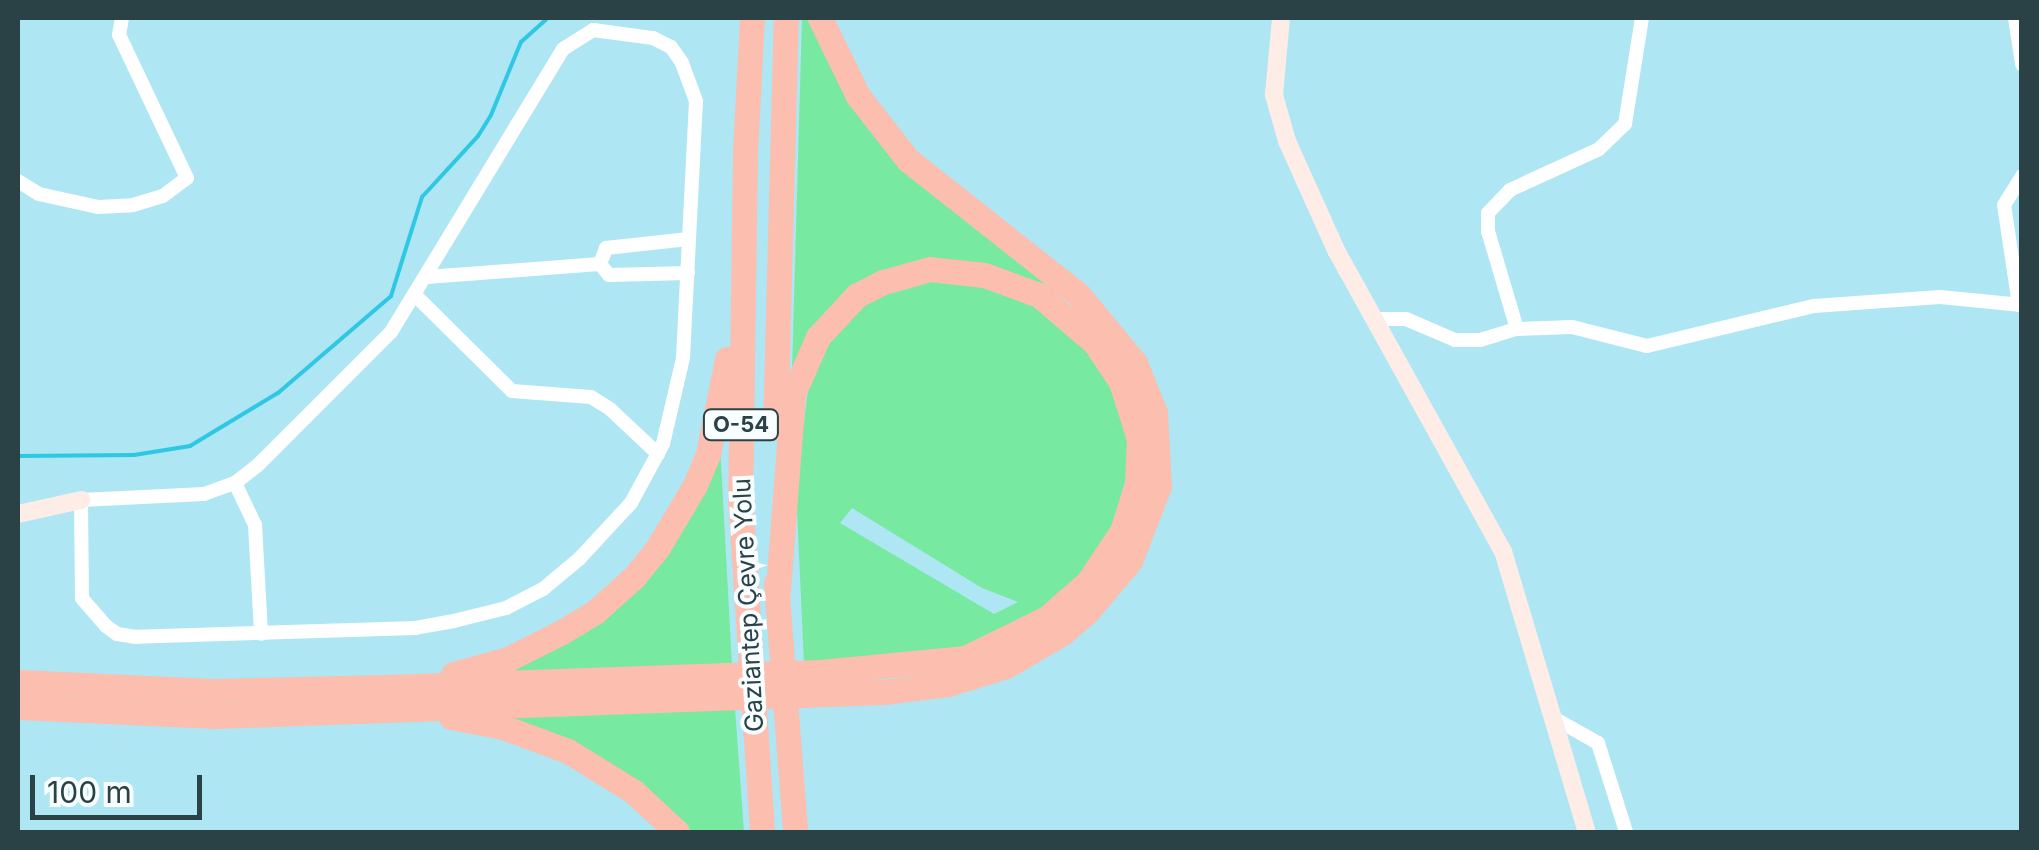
<!DOCTYPE html>
<html>
<head>
<meta charset="utf-8">
<style>
  body { margin:0 }
  #map { position:relative; width:2039px; height:850px; overflow:hidden; background:#aee6f3; font-family:Inter,sans-serif }
  div>[style] { position:absolute }
  [style*='--x'] { left:calc(var(--x)*1px); top:calc(var(--y)*1px); width:calc(var(--w)*1px); rotate:calc(var(--a)*1deg) }
  .green>* { inset:0; background:#77e9a0 }
  .stream>* { height:4px; margin:-2px; padding:0 2px; transform-origin:2px; border-radius:2px; background:#2ec8e4 }
  .street>* { height:14px; margin:-7px; padding:0 7px; transform-origin:7px; border-radius:7px; background:#fff }
  .secondary>* { height:18px; margin:-9px; padding:0 9px; transform-origin:9px; border-radius:9px; background:#feece7 }
  .highway>* { height:25px; margin:-12.5px; padding:0 12.5px; transform-origin:12.5px; border-radius:12.5px; background:#fcbeaf }
  span { translate:-50% -50%; white-space:nowrap; text-align:center; line-height:1.15; -webkit-text-stroke:8px #f8fdff; paint-order:stroke }
  .shield-label span { padding:2px 8px; background:#f8fdff; border:2px solid; border-radius:8px; -webkit-text-stroke-width:0 }
  .shield-label { font-size:22px; color:#2a4146; font-weight:700 }
  .street-label { font-size:25px; color:#2a4146 }
  .frame { position:absolute; inset:0; border:20px solid #2a4146; pointer-events:none }
  .scale { position:absolute; left:30px; top:775px; width:172px; height:45px; box-sizing:border-box; border:5px solid #2a4146; border-top:0; padding-left:12px; font-size:30px; line-height:35px; white-space:nowrap; color:#2a4146; -webkit-text-stroke:8px #f8fdff; paint-order:stroke }
</style>
</head>
<body>
<div id="map">
  <div class="green">
    <i style="clip-path:polygon(802px 18px,813px 18px,840px 83px,1054px 290px,1054px 298px,892px 269px,792px 371px)"></i>
    <i style="clip-path:polygon(evenodd,926px 281px,972px 282px,1032px 303px,1063px 324px,1106px 374px,1128px 440px,1129px 467px,1113px 525px,1081px 575px,1037px 613px,971px 647px,804px 664px,796px 488px,809px 381px,822px 352px,852px 314px,874px 297px,926px 281px,852px 508px,982px 588px,1018px 602px,994px 614px,840px 523px,852px 508px)"></i>
    <i style="clip-path:polygon(720px 444px,732px 666px,480px 678px,589px 626px)"></i>
    <i style="clip-path:polygon(735px 708px,744px 832px,687px 832px,488px 716px)"></i>
  </div>
  <div class="stream">
    <i style="--x:18;--y:456;--w:116;--a:-0.5"></i>
    <i style="--x:134;--y:455;--w:57;--a:-9.1"></i>
    <i style="--x:190;--y:446;--w:103;--a:-31.1"></i>
    <i style="--x:278;--y:393;--w:149;--a:-40.6"></i>
    <i style="--x:391;--y:296;--w:104;--a:-72.6"></i>
    <i style="--x:422;--y:197;--w:83;--a:-47.4"></i>
    <i style="--x:478;--y:136;--w:25;--a:-58"></i>
    <i style="--x:491;--y:115;--w:79;--a:-67.7"></i>
    <i style="--x:521;--y:42;--w:36;--a:-42"></i>
  </div>
  <div class="street">
    <i style="--x:2015;--y:18;--w:47;--a:81.3"></i>
    <i style="--x:593;--y:30;--w:61;--a:7.6"></i>
    <i style="--x:653;--y:38;--w:20;--a:27"></i>
    <i style="--x:671;--y:47;--w:19;--a:55"></i>
    <i style="--x:682;--y:63;--w:40;--a:69.8"></i>
    <i style="--x:696;--y:101;--w:257;--a:92.9"></i>
    <i style="--x:683;--y:358;--w:88;--a:103.1"></i>
    <i style="--x:663;--y:444;--w:67;--a:118.5"></i>
    <i style="--x:631;--y:503;--w:76;--a:132.9"></i>
    <i style="--x:579;--y:559;--w:47;--a:140.2"></i>
    <i style="--x:543;--y:589;--w:42;--a:152.8"></i>
    <i style="--x:506;--y:608;--w:54;--a:166"></i>
    <i style="--x:454;--y:621;--w:39;--a:170"></i>
    <i style="--x:416;--y:628;--w:280;--a:178.2"></i>
    <i style="--x:136;--y:637;--w:19;--a:-171"></i>
    <i style="--x:117;--y:634;--w:14;--a:-144"></i>
    <i style="--x:106;--y:626;--w:37;--a:-131"></i>
    <i style="--x:82;--y:598;--w:98;--a:-90.6"></i>
    <i style="--x:81;--y:500;--w:123;--a:-2.8"></i>
    <i style="--x:204;--y:494;--w:33;--a:-20"></i>
    <i style="--x:235;--y:483;--w:28;--a:-38"></i>
    <i style="--x:257;--y:466;--w:190;--a:-45"></i>
    <i style="--x:391;--y:332;--w:331;--a:-58.7"></i>
    <i style="--x:563;--y:49;--w:36;--a:-32"></i>
    <i style="--x:18;--y:181;--w:25;--a:32"></i>
    <i style="--x:39;--y:194;--w:60;--a:12.4"></i>
    <i style="--x:98;--y:207;--w:35;--a:-3"></i>
    <i style="--x:133;--y:205;--w:31;--a:-17"></i>
    <i style="--x:163;--y:196;--w:30;--a:-37"></i>
    <i style="--x:187;--y:178;--w:158;--a:-115.4"></i>
    <i style="--x:119;--y:35;--w:17;--a:-80"></i>
    <i style="--x:600;--y:264;--w:17;--a:-69"></i>
    <i style="--x:606;--y:248;--w:83;--a:-6.2"></i>
    <i style="--x:427;--y:277;--w:173;--a:-4.3"></i>
    <i style="--x:600;--y:264;--w:14;--a:51"></i>
    <i style="--x:609;--y:275;--w:79;--a:-1.5"></i>
    <i style="--x:416;--y:296;--w:135;--a:44.7"></i>
    <i style="--x:512;--y:391;--w:79;--a:4.3"></i>
    <i style="--x:591;--y:397;--w:22;--a:32"></i>
    <i style="--x:610;--y:409;--w:66;--a:43.2"></i>
    <i style="--x:2019;--y:305;--w:101;--a:-98.5"></i>
    <i style="--x:2004;--y:205;--w:34;--a:-58"></i>
    <i style="--x:1375;--y:319;--w:31;--a:0"></i>
    <i style="--x:1406;--y:319;--w:53;--a:23.2"></i>
    <i style="--x:1455;--y:340;--w:25;--a:0"></i>
    <i style="--x:1480;--y:340;--w:39;--a:-17"></i>
    <i style="--x:1517;--y:329;--w:55;--a:-2.1"></i>
    <i style="--x:1572;--y:327;--w:77;--a:14.2"></i>
    <i style="--x:1647;--y:346;--w:172;--a:-13.5"></i>
    <i style="--x:1814;--y:306;--w:126;--a:-4.1"></i>
    <i style="--x:1940;--y:297;--w:82;--a:5.6"></i>
    <i style="--x:1517;--y:329;--w:102;--a:-106.5"></i>
    <i style="--x:1488;--y:231;--w:18;--a:-90"></i>
    <i style="--x:1488;--y:213;--w:32;--a:-46"></i>
    <i style="--x:1510;--y:190;--w:98;--a:-24.7"></i>
    <i style="--x:1599;--y:149;--w:36;--a:-44"></i>
    <i style="--x:1625;--y:124;--w:107;--a:-80.9"></i>
    <i style="--x:235;--y:483;--w:47;--a:64.5"></i>
    <i style="--x:255;--y:525;--w:109;--a:86.8"></i>
    <i style="--x:1552;--y:717;--w:53;--a:29.5"></i>
    <i style="--x:1598;--y:743;--w:93;--a:72.5"></i>
  </div>
  <div class="secondary">
    <i style="--x:1281;--y:18;--w:77;--a:95.2"></i>
    <i style="--x:1274;--y:95;--w:48;--a:74.2"></i>
    <i style="--x:1287;--y:141;--w:122;--a:65.8"></i>
    <i style="--x:1337;--y:252;--w:342;--a:61"></i>
    <i style="--x:1503;--y:551;--w:293;--a:73.4"></i>
    <i style="--x:18;--y:514;--w:65;--a:-12.5"></i>
  </div>
  <div class="highway">
    <i style="--x:752;--y:18;--w:134;--a:93"></i>
    <i style="--x:745;--y:152;--w:347;--a:90.8"></i>
    <i style="--x:740;--y:499;--w:334;--a:86.2"></i>
    <i style="--x:775;--y:428;--w:410;--a:-88.5"></i>
    <i style="--x:776;--y:583;--w:250;--a:85.6"></i>
    <i style="--x:453;--y:674;--w:57;--a:-15.3"></i>
    <i style="--x:508;--y:659;--w:58;--a:-26.6"></i>
    <i style="--x:560;--y:633;--w:41;--a:-31"></i>
    <i style="--x:595;--y:612;--w:52;--a:-41.9"></i>
    <i style="--x:634;--y:577;--w:36;--a:-51"></i>
    <i style="--x:657;--y:549;--w:74;--a:-59.3"></i>
    <i style="--x:695;--y:485;--w:34;--a:-67"></i>
    <i style="--x:708;--y:454;--w:97;--a:-78.7"></i>
    <i style="--x:18;--y:682;--w:196;--a:2.6"></i>
    <i style="--x:214;--y:691;--w:173;--a:-1.3"></i>
    <i style="--x:387;--y:687;--w:433;--a:-2"></i>
    <i style="--x:820;--y:672;--w:146;--a:-5.5"></i>
    <i style="--x:965;--y:658;--w:91;--a:-26"></i>
    <i style="--x:1047;--y:618;--w:55;--a:-41.3"></i>
    <i style="--x:1088;--y:582;--w:61;--a:-56.3"></i>
    <i style="--x:1122;--y:531;--w:49;--a:-72.3"></i>
    <i style="--x:1137;--y:484;--w:45;--a:-87.5"></i>
    <i style="--x:1139;--y:439;--w:60;--a:-107.5"></i>
    <i style="--x:1121;--y:382;--w:47;--a:-123.7"></i>
    <i style="--x:1095;--y:343;--w:74;--a:-139.4"></i>
    <i style="--x:1039;--y:295;--w:59;--a:-160"></i>
    <i style="--x:984;--y:275;--w:54;--a:-173.7"></i>
    <i style="--x:930;--y:269;--w:49;--a:164.5"></i>
    <i style="--x:883;--y:282;--w:29;--a:153"></i>
    <i style="--x:857;--y:295;--w:57;--a:132.9"></i>
    <i style="--x:818;--y:337;--w:62;--a:113.7"></i>
    <i style="--x:793;--y:394;--w:207;--a:94.4"></i>
    <i style="--x:18;--y:707;--w:199;--a:2.6"></i>
    <i style="--x:217;--y:716;--w:667;--a:-2.06"></i>
    <i style="--x:884;--y:692;--w:64;--a:-7.1"></i>
    <i style="--x:948;--y:684;--w:61;--a:-17.2"></i>
    <i style="--x:1006;--y:666;--w:64;--a:-30.2"></i>
    <i style="--x:1061;--y:634;--w:34;--a:-40"></i>
    <i style="--x:1087;--y:612;--w:67;--a:-49.9"></i>
    <i style="--x:1130;--y:561;--w:80;--a:-68.9"></i>
    <i style="--x:1159;--y:486;--w:73;--a:-93.1"></i>
    <i style="--x:1155;--y:413;--w:54;--a:-111.8"></i>
    <i style="--x:1135;--y:363;--w:88;--a:-129.5"></i>
    <i style="--x:1079;--y:295;--w:218;--a:-141.7"></i>
    <i style="--x:908;--y:160;--w:81;--a:-128"></i>
    <i style="--x:858;--y:96;--w:87;--a:-116"></i>
    <i style="--x:451;--y:717;--w:53;--a:10.9"></i>
    <i style="--x:503;--y:727;--w:69;--a:20.3"></i>
    <i style="--x:568;--y:751;--w:78;--a:31.8"></i>
    <i style="--x:634;--y:792;--w:59;--a:42.9"></i>
  </div>
  <div class="shield-label">
    <span style="left:741px;top:425px">O-54</span>
  </div>
  <div class="street-label">
    <span style="left:748px;top:605px;rotate:-93deg">Gaziantep Çevre Yolu</span>
  </div>
  <div class="frame"></div>
  <div class="scale">100 m</div>
</div>
</body>
</html>
